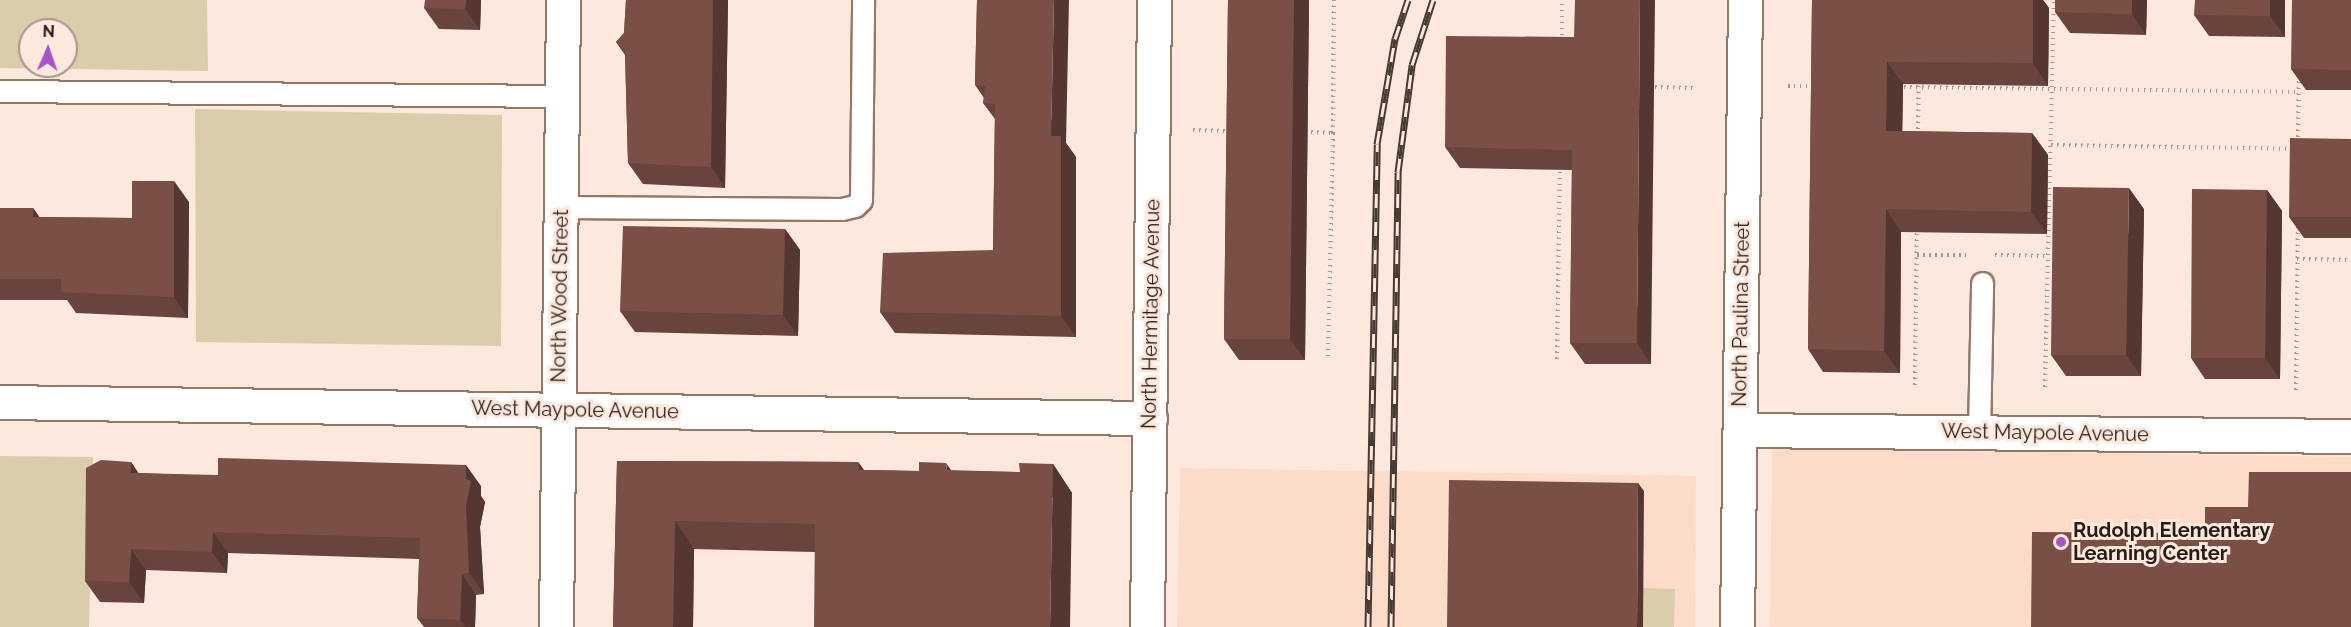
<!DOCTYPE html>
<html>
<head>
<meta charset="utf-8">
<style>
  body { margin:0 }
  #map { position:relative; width:2351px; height:627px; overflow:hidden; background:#fce8dd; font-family:Raleway,sans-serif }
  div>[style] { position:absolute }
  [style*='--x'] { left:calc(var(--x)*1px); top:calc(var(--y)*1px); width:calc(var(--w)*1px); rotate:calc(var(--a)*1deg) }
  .built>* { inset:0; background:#fcdcc9 }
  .green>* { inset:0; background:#d9cdac }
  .path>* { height:4px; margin-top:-2px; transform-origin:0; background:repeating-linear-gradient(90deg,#a9988f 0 1.5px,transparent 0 6px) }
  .roads { filter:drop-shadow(2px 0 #947766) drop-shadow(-2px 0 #947766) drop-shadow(0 2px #947766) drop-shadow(0 -2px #947766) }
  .lane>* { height:21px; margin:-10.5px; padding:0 10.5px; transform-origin:10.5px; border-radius:10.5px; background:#fff }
  .street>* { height:33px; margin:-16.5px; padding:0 16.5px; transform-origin:16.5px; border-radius:16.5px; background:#fff }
  .rail>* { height:7px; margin-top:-3.5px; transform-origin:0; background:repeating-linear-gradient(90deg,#fce8dd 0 14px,#473a33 0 28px); box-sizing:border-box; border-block:2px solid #473a33 }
  .wall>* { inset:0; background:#69443c }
  .shaded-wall>* { inset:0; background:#553731 }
  .building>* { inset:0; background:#7a4f46 }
  .dots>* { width:16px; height:16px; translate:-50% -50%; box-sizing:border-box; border:3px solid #fce8dd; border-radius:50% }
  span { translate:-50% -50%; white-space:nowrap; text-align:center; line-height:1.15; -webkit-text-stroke:6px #fce8dd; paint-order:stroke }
  .street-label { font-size:20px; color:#271b15 }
  .poi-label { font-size:20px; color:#271b15; font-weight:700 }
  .left { translate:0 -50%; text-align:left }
  .north { position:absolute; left:18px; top:18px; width:60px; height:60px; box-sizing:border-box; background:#fce8dd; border:2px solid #a7968d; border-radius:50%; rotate:2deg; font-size:16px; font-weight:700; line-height:24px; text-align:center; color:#271b15 }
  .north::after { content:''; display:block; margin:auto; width:21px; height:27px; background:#a655c6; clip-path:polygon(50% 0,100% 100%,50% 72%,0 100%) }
</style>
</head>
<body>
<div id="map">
  <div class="built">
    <i style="clip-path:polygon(1772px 448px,2351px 457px,2351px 627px,1770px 627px)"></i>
    <i style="clip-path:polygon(1180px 468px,1696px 476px,1695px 627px,1177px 627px)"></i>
  </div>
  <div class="green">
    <i style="clip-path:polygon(evenodd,0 0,207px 0,208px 71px,0 68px,0 0,30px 30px,66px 30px,66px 66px,30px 66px,30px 30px)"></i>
    <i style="clip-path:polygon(195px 109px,502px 115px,501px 346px,196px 342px)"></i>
    <i style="clip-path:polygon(0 456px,93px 457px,89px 627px,0 627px)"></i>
    <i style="clip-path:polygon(1643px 588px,1675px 589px,1674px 627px,1643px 627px)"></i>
  </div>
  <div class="path">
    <i style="--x:1562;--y:41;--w:41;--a:-90"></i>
    <i style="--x:1788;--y:86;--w:27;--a:0"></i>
    <i style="--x:1649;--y:87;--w:45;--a:1.3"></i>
    <i style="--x:1898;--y:87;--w:401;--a:0.7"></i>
    <i style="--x:1193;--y:130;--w:38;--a:2"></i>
    <i style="--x:1305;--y:132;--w:28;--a:2"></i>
    <i style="--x:1333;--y:133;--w:223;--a:91.3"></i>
    <i style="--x:1333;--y:133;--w:133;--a:-89.6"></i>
    <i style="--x:1918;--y:135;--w:56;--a:-89"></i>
    <i style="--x:2298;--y:143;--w:68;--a:-89.2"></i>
    <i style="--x:2051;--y:145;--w:242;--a:0.9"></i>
    <i style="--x:1917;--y:255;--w:50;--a:0"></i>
    <i style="--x:1995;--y:255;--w:53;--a:1.1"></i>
    <i style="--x:2297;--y:259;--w:54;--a:1.1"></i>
    <i style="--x:1557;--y:359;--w:193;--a:-89.1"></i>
    <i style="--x:1915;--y:385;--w:156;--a:-89.3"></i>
    <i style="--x:2045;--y:387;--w:387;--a:-88.7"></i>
    <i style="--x:2296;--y:390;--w:165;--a:-89.3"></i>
  </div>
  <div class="roads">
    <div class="lane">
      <i style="--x:0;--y:91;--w:562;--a:0.51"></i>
      <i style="--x:561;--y:207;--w:281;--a:0.4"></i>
      <i style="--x:842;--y:209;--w:13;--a:-13"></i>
      <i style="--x:855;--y:206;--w:8;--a:-45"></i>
      <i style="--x:861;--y:200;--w:200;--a:-89.4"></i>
      <i style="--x:1979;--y:432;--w:149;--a:-88.8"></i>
    </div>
    <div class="street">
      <i style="--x:0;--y:402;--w:1150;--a:0.8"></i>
      <i style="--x:1740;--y:430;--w:611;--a:0.56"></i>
      <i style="--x:556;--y:627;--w:627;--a:-89.36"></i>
      <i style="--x:1147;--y:627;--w:627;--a:-89.36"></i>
      <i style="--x:1737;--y:627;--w:627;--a:-89.27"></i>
    </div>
  </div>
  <div class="rail">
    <i style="--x:1368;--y:627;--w:483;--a:-88.9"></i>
    <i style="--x:1377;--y:144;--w:107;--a:-80.3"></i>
    <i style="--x:1395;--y:39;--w:41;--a:-71.6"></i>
    <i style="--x:1391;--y:627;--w:455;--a:-89.1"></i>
    <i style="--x:1398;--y:172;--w:108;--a:-82.5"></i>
    <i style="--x:1412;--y:65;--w:68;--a:-72.1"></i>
  </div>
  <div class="wall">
    <i style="clip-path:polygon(481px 0,480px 30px,439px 29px,424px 8px)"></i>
    <i style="clip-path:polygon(626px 0,728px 0,725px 188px,643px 184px,628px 163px,625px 55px,616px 42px,624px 33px)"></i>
    <i style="clip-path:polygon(977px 0,1066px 143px,1076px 157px,1076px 337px,895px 333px,880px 312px,993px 250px,995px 119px,983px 103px,984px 98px,975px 85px)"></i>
    <i style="clip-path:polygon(1228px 0,1309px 0,1305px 360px,1239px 360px,1224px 339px)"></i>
    <i style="clip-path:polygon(1812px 0,2043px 0,2049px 8px,2048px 86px,1903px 84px,1902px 131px,2032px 133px,2048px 155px,2047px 234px,1901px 232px,1900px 373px,1823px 372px,1808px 349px)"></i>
    <i style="clip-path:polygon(2147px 0,2146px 35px,2070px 33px,2055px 12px)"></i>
    <i style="clip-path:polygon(2285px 0,2285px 37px,2209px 36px,2194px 15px)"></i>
    <i style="clip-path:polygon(2351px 0,2351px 90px,2306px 90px,2291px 69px)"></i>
    <i style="clip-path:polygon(1574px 37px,1651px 364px,1585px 364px,1570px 343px,1572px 170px,1460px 168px,1445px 147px)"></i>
    <i style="clip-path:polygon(2351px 139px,2351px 238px,2304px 238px,2289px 217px)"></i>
    <i style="clip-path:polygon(2267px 190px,2282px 211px,2280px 379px,2205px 379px,2191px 358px)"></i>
    <i style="clip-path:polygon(189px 202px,188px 318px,76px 313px,67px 300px,0 300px,0 208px,33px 208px,39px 217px,132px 218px)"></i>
    <i style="clip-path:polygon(2144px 209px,2141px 376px,2066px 376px,2051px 355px)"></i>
    <i style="clip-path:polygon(785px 229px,800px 250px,798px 336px,635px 332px,620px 311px)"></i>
    <i style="clip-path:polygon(617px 461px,858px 462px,864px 470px,919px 471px,952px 471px,1020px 472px,1053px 464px,1072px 493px,815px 552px,694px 549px,693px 627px,613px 627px)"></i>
    <i style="clip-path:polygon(131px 462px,138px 473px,481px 486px,481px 496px,485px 502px,480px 527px,484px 594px,476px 595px,475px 627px,424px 627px,417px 618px,419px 559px,228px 553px,227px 573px,146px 570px,144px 603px,100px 602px,85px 581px)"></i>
  </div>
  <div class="shaded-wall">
    <i style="clip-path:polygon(466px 0,481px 0,480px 30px,465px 9px)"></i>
    <i style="clip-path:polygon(713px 0,728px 0,725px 188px,711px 167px)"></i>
    <i style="clip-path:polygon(1054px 0,1069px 0,1066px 143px,1076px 157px,1076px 337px,1061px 316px,1051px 136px)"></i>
    <i style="clip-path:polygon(1294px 0,1309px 0,1305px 360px,1290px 339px)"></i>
    <i style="clip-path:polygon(1640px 0,1655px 0,1651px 364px,1637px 343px)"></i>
    <i style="clip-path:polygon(2033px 0,2043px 0,2049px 8px,2048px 86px,2033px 63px)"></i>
    <i style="clip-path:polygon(2132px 0,2147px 0,2146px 35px,2132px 14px)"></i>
    <i style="clip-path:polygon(2270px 0,2285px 0,2285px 37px,2270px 16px)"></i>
    <i style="clip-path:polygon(1887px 62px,1903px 84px,1902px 153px,1886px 131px)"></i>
    <i style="clip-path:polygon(2032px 133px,2048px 155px,2047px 234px,2031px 212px)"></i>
    <i style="clip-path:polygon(174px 181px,189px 202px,188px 318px,174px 297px)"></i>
    <i style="clip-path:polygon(2129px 188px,2144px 209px,2141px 376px,2126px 355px)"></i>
    <i style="clip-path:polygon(2267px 190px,2282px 211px,2280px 379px,2265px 358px)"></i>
    <i style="clip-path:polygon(33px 208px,48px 229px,33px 217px)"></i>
    <i style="clip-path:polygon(1886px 209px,1901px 232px,1900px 373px,1884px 351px)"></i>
    <i style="clip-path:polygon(785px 229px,800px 250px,798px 336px,783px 315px)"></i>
    <i style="clip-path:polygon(131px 462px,146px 484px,131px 473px)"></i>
    <i style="clip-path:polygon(858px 462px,878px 490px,859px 470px)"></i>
    <i style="clip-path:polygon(946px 463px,966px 491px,947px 470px)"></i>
    <i style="clip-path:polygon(1053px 464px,1072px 493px,1070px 627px,1050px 627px)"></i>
    <i style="clip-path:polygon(466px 465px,481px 486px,481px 496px,485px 502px,480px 527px,484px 594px,469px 573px,466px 506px)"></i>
    <i style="clip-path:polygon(1638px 483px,1644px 491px,1643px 627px,1637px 627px)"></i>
    <i style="clip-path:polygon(675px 521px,694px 549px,693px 627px,673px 627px)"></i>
    <i style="clip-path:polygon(213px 532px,228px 553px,227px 573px,212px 552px)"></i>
    <i style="clip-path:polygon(131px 549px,146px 570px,144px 603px,129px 582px)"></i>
    <i style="clip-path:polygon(462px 574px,476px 595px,475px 627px,465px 627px,460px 620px)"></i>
  </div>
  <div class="building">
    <i style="clip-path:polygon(425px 0,466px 0,465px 9px,424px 8px)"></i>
    <i style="clip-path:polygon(626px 0,713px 0,711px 167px,628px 163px,625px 51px,616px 42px,624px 33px)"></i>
    <i style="clip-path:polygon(977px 0,1054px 0,1051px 136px,1061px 136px,1061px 316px,880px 312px,883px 253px,993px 250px,995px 104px,983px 103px,985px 86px,975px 85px)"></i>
    <i style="clip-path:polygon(1228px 0,1294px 0,1290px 339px,1224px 339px)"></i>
    <i style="clip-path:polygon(1575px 0,1640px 0,1637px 343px,1570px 343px,1572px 150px,1445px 147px,1446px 36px,1574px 37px)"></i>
    <i style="clip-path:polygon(1812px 0,2033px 0,2033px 63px,1887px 62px,1886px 131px,2032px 133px,2031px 212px,1886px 209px,1884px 351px,1808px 349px)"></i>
    <i style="clip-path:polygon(2055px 0,2132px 0,2132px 14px,2055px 12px)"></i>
    <i style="clip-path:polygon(2195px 0,2270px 0,2270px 16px,2194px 15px)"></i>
    <i style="clip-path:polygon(2292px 0,2351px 0,2351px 70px,2291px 69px)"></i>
    <i style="clip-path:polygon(2290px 138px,2351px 139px,2351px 217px,2289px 217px)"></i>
    <i style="clip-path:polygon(132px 181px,174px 181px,174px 297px,61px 292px,61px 279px,0 279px,0 208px,33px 208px,33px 217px,132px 218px)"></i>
    <i style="clip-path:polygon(2053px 187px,2129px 188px,2126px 355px,2051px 355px)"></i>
    <i style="clip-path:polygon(2192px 189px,2267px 190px,2265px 358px,2191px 358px)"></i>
    <i style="clip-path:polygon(623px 226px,785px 229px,783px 315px,620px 311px)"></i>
    <i style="clip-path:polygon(218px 458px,466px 465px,466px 479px,471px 481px,466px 506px,469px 573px,462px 574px,460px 620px,417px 618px,420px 538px,213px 532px,212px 552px,131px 549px,129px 582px,85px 581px,86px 468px,101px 460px,131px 462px,131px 473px,218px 475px)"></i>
    <i style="clip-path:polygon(617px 461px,858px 462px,859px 470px,919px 471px,919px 462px,946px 463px,947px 470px,1020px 472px,1019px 463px,1053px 464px,1050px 627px,814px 627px,815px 524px,675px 521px,673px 627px,613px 627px)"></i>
    <i style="clip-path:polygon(2249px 472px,2351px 472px,2351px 627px,2031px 627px,2032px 532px,2205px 533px,2205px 507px,2248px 507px)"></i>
    <i style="clip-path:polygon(1449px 480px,1638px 483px,1637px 627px,1447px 627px)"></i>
  </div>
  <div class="dots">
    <i style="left:2061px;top:542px;background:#a655c6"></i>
  </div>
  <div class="street-label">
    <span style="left:560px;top:296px;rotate:-89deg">North Wood Street</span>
    <span style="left:1151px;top:314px;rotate:-89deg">North Hermitage Avenue</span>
    <span style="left:1741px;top:314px;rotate:-89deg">North Paulina Street</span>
    <span style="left:575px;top:410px;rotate:1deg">West Maypole Avenue</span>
    <span style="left:2045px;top:433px;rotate:1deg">West Maypole Avenue</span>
  </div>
  <div class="poi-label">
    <span class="left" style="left:2073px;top:542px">Rudolph Elementary<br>Learning Center</span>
  </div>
  <div class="north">N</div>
</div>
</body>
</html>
